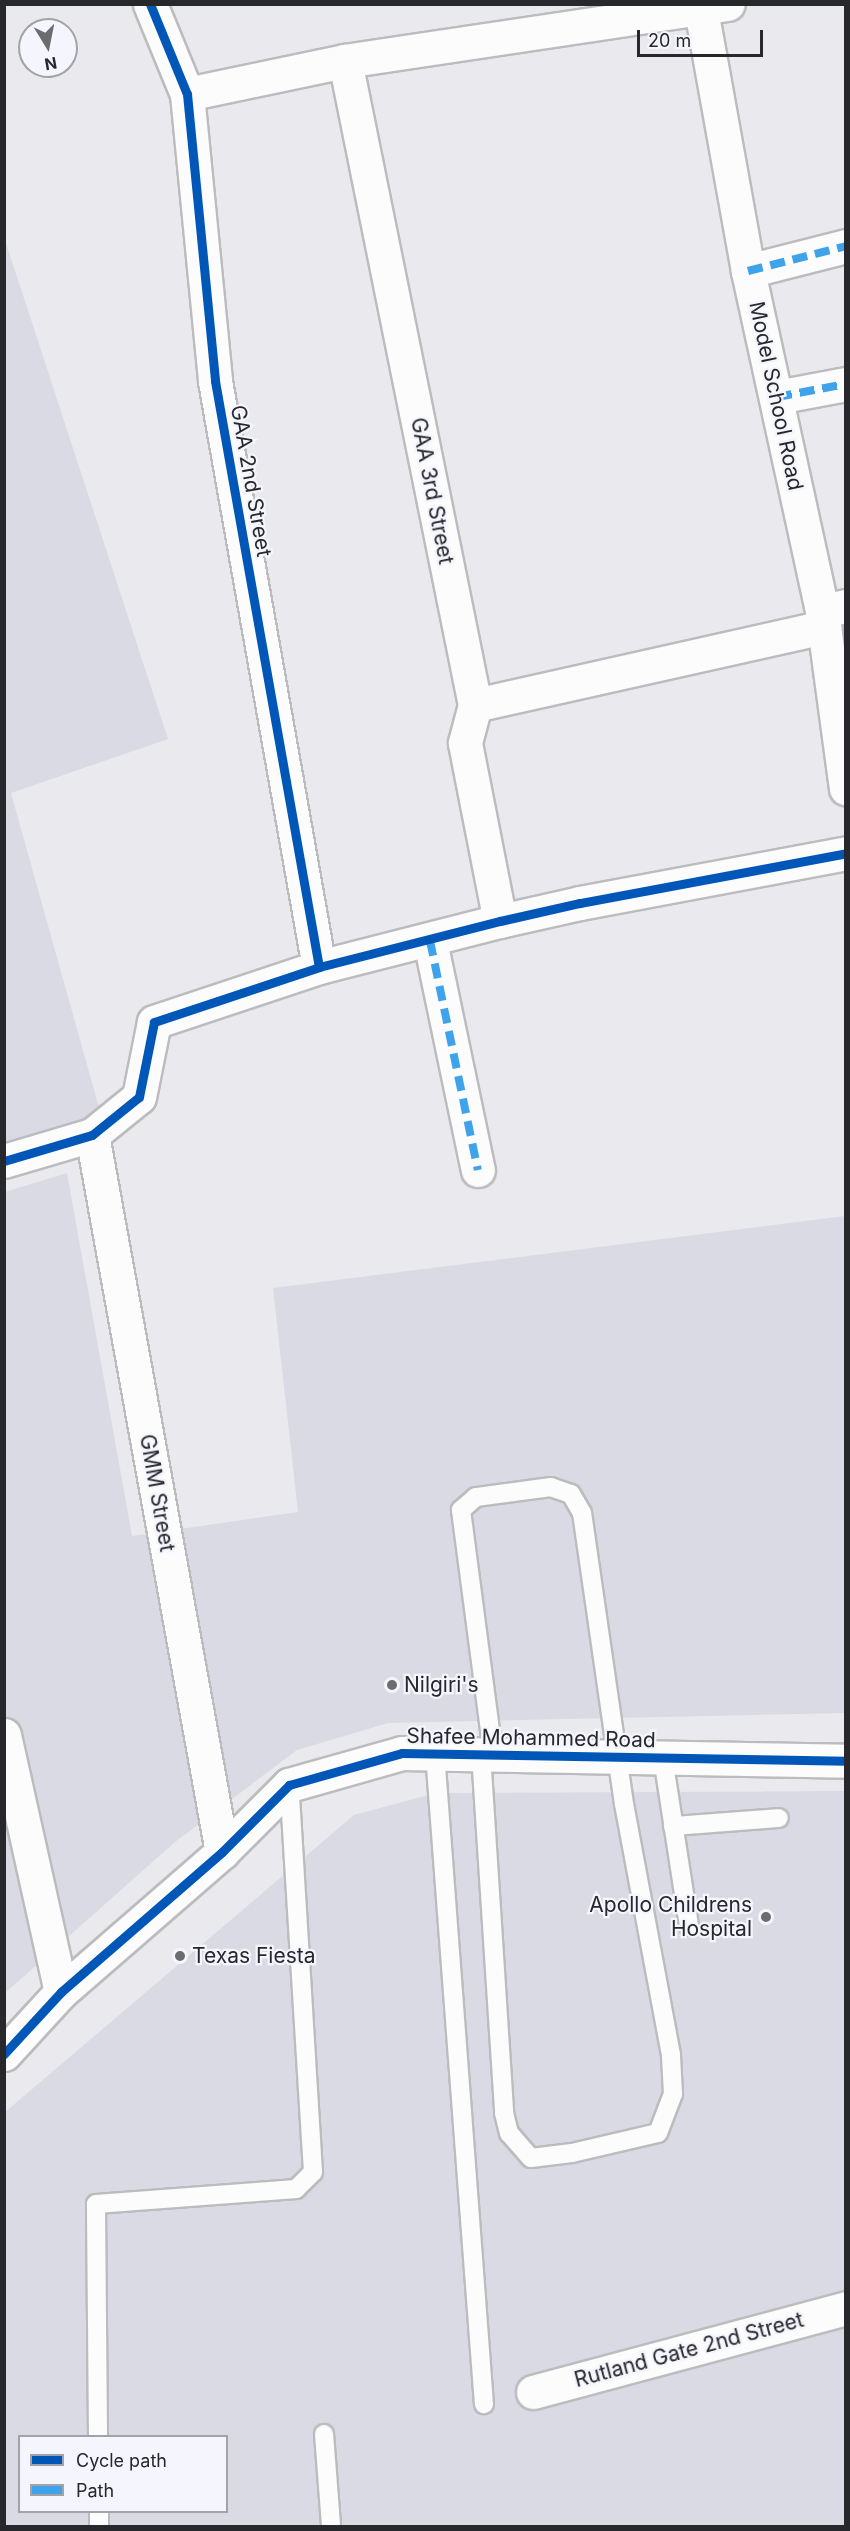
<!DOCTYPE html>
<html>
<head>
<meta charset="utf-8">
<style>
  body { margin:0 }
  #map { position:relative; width:850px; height:2531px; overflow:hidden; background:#e9e9ee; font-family:Inter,sans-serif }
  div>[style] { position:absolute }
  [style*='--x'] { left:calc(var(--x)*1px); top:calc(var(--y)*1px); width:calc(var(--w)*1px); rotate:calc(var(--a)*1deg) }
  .built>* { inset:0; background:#d9dae3 }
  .roads { filter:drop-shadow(2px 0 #bcbcbf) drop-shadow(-2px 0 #bcbcbf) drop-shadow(0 2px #bcbcbf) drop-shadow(0 -2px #bcbcbf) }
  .service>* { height:18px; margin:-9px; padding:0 9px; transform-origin:9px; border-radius:9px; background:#fcfcfc }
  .minor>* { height:33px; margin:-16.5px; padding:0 16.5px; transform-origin:16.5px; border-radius:16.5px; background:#fcfcfc }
  .tertiary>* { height:33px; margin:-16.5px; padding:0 16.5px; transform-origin:16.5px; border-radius:16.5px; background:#fcfcfc }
  .quiet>* { height:8px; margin-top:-4px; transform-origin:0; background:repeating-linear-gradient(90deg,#3ea3eb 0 15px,transparent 0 23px) }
  .cycleway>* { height:9px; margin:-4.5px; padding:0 4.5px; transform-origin:4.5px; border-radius:4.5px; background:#0057b8 }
  .dots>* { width:16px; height:16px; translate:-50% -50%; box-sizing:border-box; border:3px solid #f4f5fd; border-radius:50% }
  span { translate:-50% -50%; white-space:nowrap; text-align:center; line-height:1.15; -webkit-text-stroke:4.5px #f4f5fd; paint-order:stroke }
  .street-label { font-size:21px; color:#27282b }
  .poi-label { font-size:21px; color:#27282b }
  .left { translate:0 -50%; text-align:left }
  .right { translate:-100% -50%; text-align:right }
  .frame { position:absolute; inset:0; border:6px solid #27282b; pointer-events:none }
  .legend { position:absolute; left:18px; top:2435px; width:210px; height:78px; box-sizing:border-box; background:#f4f5fd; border:2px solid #a2a3a9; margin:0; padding:8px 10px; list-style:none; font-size:18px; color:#27282b }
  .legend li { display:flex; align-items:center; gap:12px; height:30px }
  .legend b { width:30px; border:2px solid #a2a3a9 }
  .north { position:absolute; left:18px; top:18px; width:60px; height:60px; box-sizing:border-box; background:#f4f5fd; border:2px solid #a2a3a9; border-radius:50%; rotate:170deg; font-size:16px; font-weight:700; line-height:24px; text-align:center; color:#27282b }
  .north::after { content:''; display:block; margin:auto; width:21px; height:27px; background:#6b6c6f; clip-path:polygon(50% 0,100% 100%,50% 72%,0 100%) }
  .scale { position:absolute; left:637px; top:30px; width:126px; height:27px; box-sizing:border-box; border:3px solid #27282b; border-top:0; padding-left:8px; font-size:18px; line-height:21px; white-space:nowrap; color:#27282b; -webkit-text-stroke:4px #f4f5fd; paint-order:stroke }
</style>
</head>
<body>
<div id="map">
  <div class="built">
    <i style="clip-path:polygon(4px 237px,168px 739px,11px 793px,101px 1115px,4px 1146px)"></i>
    <i style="clip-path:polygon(67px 1173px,132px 1536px,298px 1512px,273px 1288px,845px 1216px,845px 1713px,388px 1723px,297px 1750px,175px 1842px,5px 1993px,5px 1192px)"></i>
    <i style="clip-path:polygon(evenodd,845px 1791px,845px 2526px,5px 2526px,4px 2113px,354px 1815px,436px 1793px,845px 1791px,20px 2436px,226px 2436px,226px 2512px,20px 2512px,20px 2436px)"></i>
  </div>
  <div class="roads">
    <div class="service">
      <i style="--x:435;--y:1753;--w:653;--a:85.7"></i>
      <i style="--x:481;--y:1754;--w:360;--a:86.3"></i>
      <i style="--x:504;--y:2113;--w:21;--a:76"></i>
      <i style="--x:509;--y:2133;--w:33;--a:49"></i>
      <i style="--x:531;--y:2158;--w:41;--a:-7"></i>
      <i style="--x:572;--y:2153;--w:88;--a:-13.1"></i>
      <i style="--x:658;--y:2133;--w:42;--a:-69"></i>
      <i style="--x:673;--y:2094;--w:39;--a:-93"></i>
      <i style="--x:671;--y:2055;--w:255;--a:-100.6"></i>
      <i style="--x:624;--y:1804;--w:294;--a:-98.2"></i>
      <i style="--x:582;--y:1513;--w:22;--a:-120"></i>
      <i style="--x:571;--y:1494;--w:21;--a:-161"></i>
      <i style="--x:551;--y:1487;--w:76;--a:172.4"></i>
      <i style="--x:476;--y:1497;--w:20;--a:139"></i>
      <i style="--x:461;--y:1510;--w:246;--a:82.5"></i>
      <i style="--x:663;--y:1758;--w:170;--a:81.2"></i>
      <i style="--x:673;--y:1826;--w:106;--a:-4.3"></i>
      <i style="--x:324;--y:2434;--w:92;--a:85.6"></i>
      <i style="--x:98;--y:2436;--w:232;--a:-90.5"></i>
      <i style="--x:96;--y:2204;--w:201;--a:-4.3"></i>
      <i style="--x:296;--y:2189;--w:24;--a:-45"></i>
      <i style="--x:313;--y:2172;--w:388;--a:-93.5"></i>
      <i style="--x:99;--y:2512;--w:14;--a:90"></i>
    </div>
    <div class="minor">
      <i style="--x:150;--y:4;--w:97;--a:67.7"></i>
      <i style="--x:187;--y:94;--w:288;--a:84.4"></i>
      <i style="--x:215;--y:381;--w:595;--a:79.94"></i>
      <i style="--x:345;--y:61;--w:657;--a:78.59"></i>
      <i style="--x:475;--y:705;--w:39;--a:105"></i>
      <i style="--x:465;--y:743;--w:181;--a:78.9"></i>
      <i style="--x:187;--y:94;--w:161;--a:-11.8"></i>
      <i style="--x:345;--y:61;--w:387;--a:-8.5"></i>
      <i style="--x:748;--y:271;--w:101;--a:-14.3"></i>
      <i style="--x:777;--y:397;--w:70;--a:-10.7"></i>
      <i style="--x:822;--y:611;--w:25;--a:-12"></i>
      <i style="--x:475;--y:705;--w:358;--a:-12.6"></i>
      <i style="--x:430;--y:941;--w:234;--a:78.2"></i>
      <i style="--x:92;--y:1135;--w:729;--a:79.72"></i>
      <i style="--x:4;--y:1161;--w:92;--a:-16.5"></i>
      <i style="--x:92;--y:1135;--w:60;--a:-39"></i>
      <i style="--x:139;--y:1097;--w:76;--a:-78.7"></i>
      <i style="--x:154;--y:1022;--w:174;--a:-18.4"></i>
      <i style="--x:319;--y:967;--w:187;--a:-14.3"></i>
      <i style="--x:500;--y:921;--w:82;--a:-12.7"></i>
      <i style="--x:580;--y:903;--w:271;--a:-10.6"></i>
      <i style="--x:4;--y:1735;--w:263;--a:77.5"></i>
      <i style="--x:4;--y:2054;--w:84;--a:-47.4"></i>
      <i style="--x:61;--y:1992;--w:213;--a:-41"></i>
      <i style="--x:222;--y:1852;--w:95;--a:-45"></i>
      <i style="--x:289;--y:1785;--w:117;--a:-15.8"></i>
      <i style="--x:402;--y:1753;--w:444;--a:1"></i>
      <i style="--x:533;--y:2392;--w:324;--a:-15"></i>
    </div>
    <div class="tertiary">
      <i style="--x:700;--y:4;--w:271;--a:79.8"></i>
      <i style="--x:748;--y:271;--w:348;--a:77.7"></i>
      <i style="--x:822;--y:611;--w:179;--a:82.3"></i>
    </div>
  </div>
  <div class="quiet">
    <i style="--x:748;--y:271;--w:101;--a:-14.3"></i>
    <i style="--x:777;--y:397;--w:70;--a:-10.7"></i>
    <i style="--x:430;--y:941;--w:234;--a:78.2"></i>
  </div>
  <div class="cycleway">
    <i style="--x:150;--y:4;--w:97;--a:67.7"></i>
    <i style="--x:187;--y:94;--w:288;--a:84.4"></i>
    <i style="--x:215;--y:381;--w:595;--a:79.94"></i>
    <i style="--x:4;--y:1161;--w:92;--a:-16.5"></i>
    <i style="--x:92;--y:1135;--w:60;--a:-39"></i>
    <i style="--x:139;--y:1097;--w:76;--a:-78.7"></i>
    <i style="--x:154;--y:1022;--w:174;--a:-18.4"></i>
    <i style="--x:319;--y:967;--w:187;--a:-14.3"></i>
    <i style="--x:500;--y:921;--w:82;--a:-12.7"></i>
    <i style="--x:580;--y:903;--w:271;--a:-10.6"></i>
    <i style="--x:4;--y:2054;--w:84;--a:-47.4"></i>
    <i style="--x:61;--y:1992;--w:213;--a:-41"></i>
    <i style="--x:222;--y:1852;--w:95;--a:-45"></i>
    <i style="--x:289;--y:1785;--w:117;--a:-15.8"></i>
    <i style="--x:402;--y:1753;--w:444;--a:1"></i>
  </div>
  <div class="dots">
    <i style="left:392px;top:1685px;background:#6b6c6f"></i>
    <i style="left:766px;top:1917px;background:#6b6c6f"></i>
    <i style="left:180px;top:1956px;background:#6b6c6f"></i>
  </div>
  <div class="street-label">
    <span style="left:776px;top:396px;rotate:78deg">Model School Road</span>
    <span style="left:251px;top:481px;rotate:80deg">GAA 2nd Street</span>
    <span style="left:432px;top:491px;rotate:79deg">GAA 3rd Street</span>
    <span style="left:157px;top:1493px;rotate:80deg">GMM Street</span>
    <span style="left:531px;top:1738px;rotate:1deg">Shafee Mohammed Road</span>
    <span style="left:689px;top:2350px;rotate:-15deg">Rutland Gate 2nd Street</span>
  </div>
  <div class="poi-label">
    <span class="left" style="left:404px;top:1685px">Nilgiri's</span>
    <span class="right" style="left:752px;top:1917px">Apollo Childrens<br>Hospital</span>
    <span class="left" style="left:192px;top:1956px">Texas Fiesta</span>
  </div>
  <div class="frame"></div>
  <ul class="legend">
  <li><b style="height:8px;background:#0057b8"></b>Cycle path</li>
  <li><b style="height:8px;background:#3ea3eb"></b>Path</li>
  </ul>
  <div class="north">N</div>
  <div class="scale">20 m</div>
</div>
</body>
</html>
